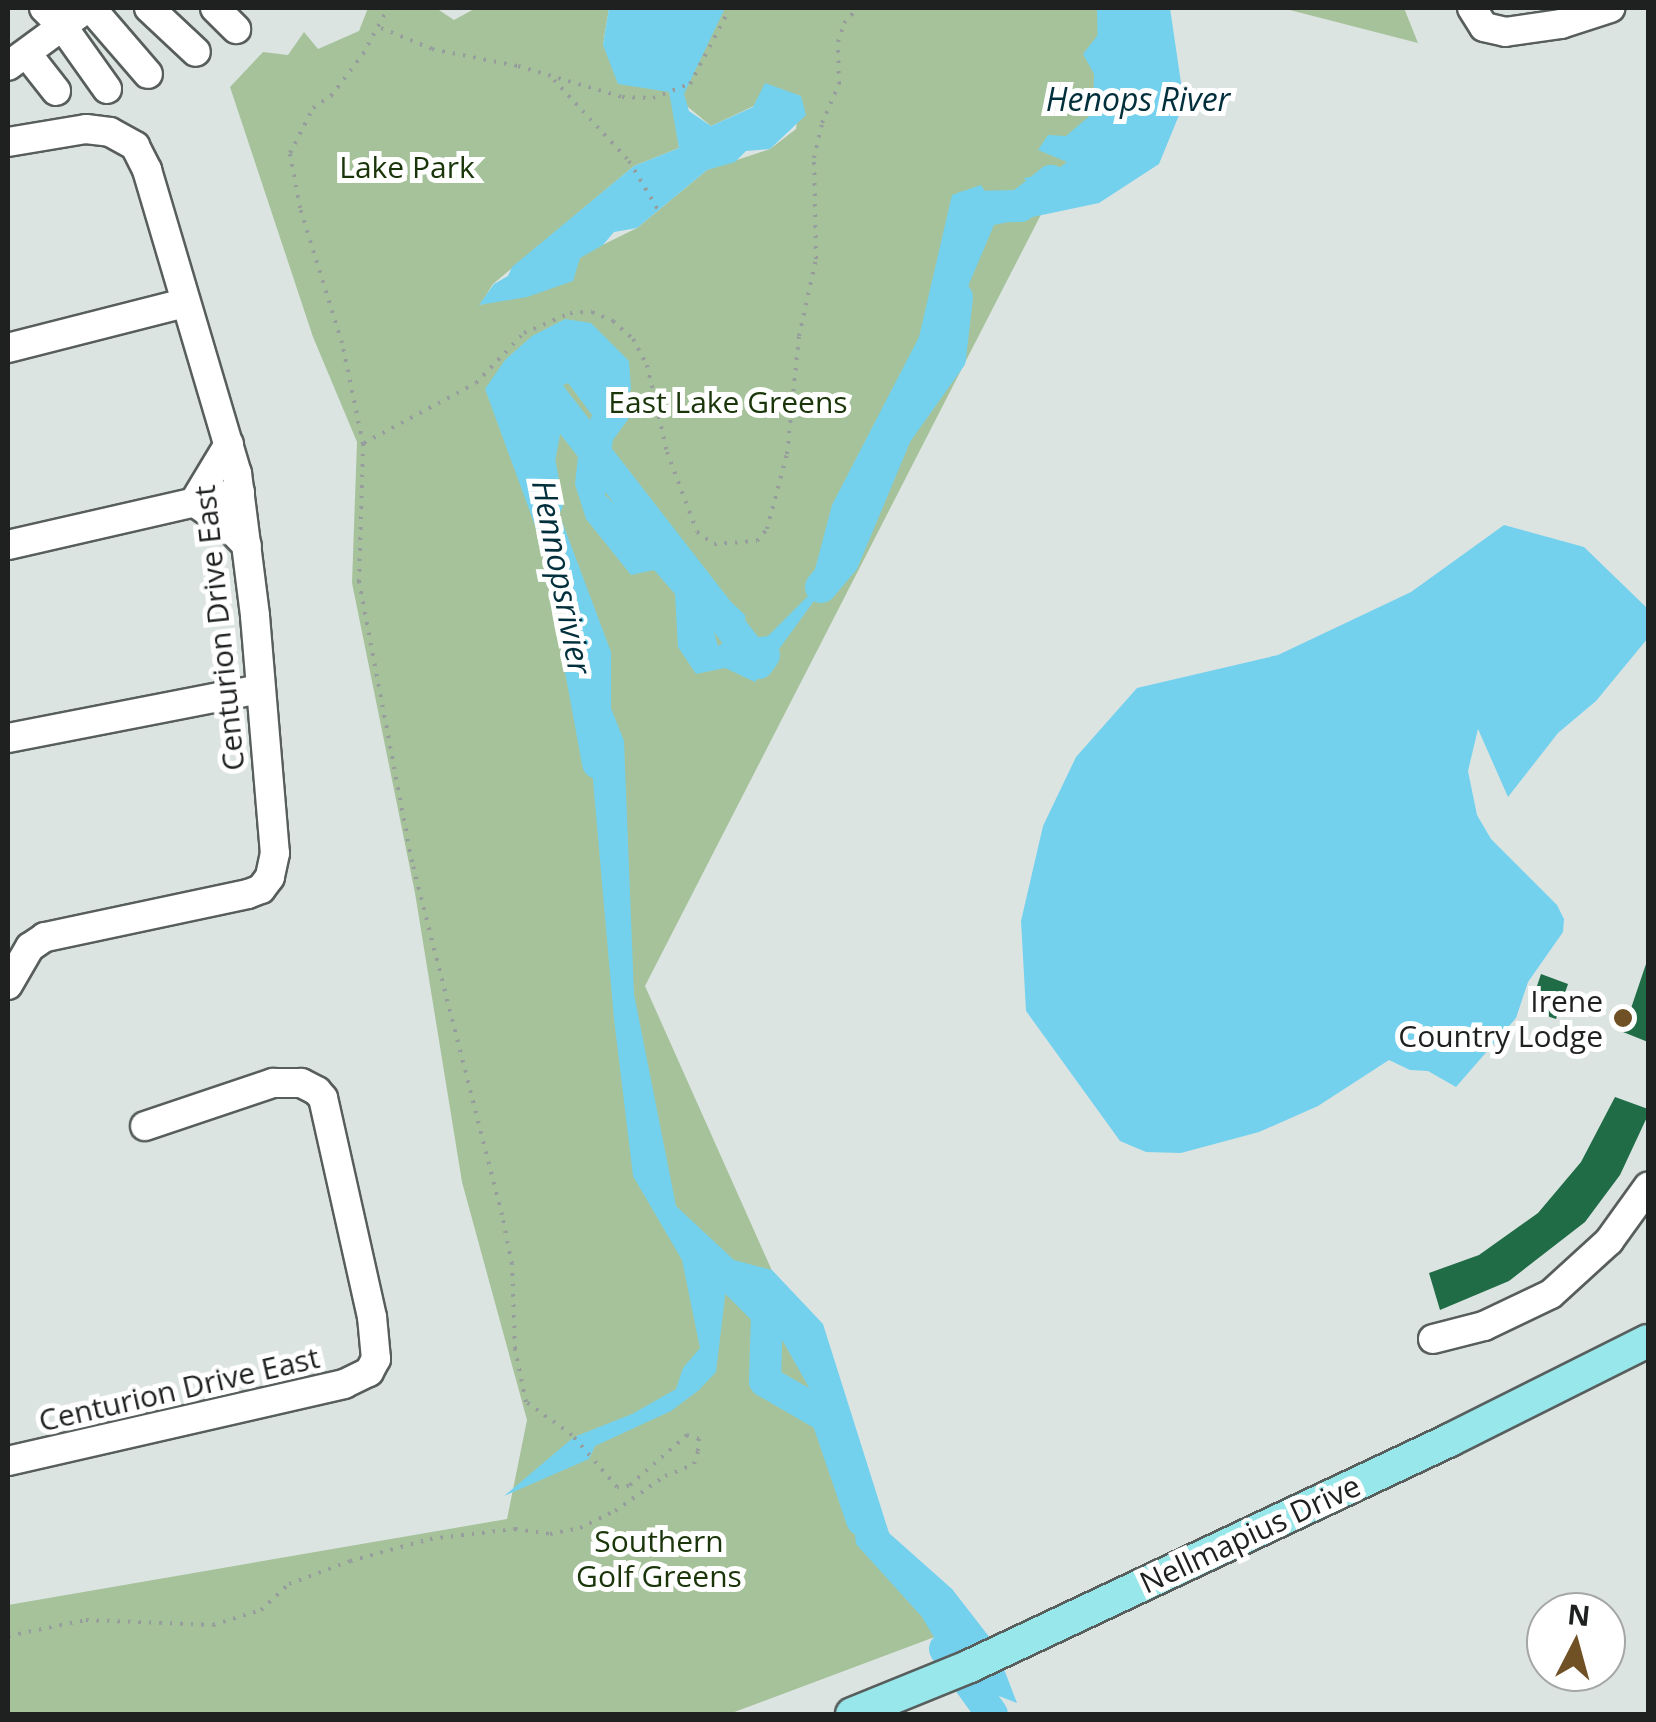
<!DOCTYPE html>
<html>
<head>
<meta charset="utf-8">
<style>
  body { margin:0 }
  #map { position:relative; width:1656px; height:1722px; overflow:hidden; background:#dce4e2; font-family:"Open Sans",sans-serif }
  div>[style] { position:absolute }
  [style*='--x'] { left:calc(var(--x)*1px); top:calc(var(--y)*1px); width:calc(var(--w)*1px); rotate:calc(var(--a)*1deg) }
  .green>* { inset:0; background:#a6c29a }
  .water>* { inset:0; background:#74d1ee }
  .river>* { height:32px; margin:-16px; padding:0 16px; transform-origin:16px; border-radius:16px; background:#74d1ee }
  .building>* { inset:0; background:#1f6c46 }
  .path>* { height:4px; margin-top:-2px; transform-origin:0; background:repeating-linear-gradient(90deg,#979d9c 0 2.5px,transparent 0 10.5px) }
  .roads { filter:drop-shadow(2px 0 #575e5c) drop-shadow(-2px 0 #575e5c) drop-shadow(0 2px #575e5c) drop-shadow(0 -2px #575e5c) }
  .minor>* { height:28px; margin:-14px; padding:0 14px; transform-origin:14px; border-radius:14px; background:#fff }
  .major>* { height:32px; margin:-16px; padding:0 16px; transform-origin:16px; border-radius:16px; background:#98e7eb }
  .dots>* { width:28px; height:28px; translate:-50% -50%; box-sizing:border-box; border:5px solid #fff; border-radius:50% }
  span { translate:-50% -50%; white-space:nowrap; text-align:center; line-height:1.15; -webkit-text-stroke:10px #fff; paint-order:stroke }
  .park-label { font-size:30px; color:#193509 }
  .street-label { font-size:30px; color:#1e2120 }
  .poi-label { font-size:30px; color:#1e2120 }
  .right { translate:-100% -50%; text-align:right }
  .water-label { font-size:32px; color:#012f3b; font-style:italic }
  .frame { position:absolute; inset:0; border:10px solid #1e2120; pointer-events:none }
  .north { position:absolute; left:1526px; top:1592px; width:100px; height:100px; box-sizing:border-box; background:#fff; border:2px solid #a5a6a6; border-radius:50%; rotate:6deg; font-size:28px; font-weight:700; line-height:40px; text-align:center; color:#1e2120 }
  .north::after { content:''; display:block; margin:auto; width:35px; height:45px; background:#705126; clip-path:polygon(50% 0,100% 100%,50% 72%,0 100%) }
</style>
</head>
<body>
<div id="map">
  <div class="green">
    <i style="clip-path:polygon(evenodd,368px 8px,436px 8px,454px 20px,476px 8px,609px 8px,603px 45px,724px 8px,1147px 8px,645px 986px,889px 1533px,940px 1635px,729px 1714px,8px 1714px,8px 1605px,507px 1519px,527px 1420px,462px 1182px,415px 893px,352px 583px,357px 442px,313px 337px,230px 87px,263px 52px,288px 55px,304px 32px,318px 49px,359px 31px,368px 8px,784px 92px,801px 96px,796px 129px,770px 149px,707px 170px,637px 228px,480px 305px,493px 284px,634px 166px,679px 148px,671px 93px,711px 126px,784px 92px)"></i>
    <i style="clip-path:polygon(1282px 8px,1404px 8px,1418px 43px)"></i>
  </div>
  <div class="water">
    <i style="clip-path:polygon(609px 8px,725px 8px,684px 94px,689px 111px,711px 126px,753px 107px,765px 83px,801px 96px,806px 115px,770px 149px,746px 151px,735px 162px,707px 170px,637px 228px,614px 232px,603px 245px,580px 258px,573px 281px,527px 297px,479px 305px,494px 284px,508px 276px,512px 267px,634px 166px,679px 148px,669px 92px,618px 84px,603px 45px)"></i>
    <i style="clip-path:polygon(1119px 8px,1170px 8px,1184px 103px,1159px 164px,1099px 203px,994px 225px,969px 284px,964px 320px,936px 365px,843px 561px,755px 682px,725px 668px,696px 674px,678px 647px,675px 594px,654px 570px,631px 575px,586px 519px,575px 484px,579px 447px,592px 415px,568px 383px,548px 392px,539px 460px,611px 652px,611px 708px,624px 741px,634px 994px,676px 1206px,734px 1260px,772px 1270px,823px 1324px,889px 1533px,952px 1589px,994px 1643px,1017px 1703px,960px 1681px,922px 1617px,856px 1544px,849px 1482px,830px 1425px,767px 1313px,726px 1288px,716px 1372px,699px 1390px,671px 1411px,595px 1446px,589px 1459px,504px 1496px,574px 1437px,632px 1414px,676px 1389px,683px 1368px,700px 1348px,682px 1260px,633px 1176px,614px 1019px,585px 690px,567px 613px,485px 389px,505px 360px,532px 336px,565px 319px,591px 323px,629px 361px,631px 389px,624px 404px,629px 418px,613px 440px,605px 495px,629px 517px,674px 545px,693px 573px,712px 586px,698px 597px,707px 607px,718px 646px,736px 634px,739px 622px,728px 612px,730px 601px,745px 615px,746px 629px,752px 638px,768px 636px,808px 596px,832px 505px,919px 337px,952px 195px,981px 185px,994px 206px,1020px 206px,1030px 186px,1024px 178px,1050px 175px,1067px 162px,1038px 150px,1048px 135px,1066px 136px,1093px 113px,1094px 74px,1083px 54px)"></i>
    <i style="clip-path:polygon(1504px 525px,1584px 547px,1648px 609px,1648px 638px,1596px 701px,1558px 733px,1508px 797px,1478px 729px,1468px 771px,1477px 815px,1491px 839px,1557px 905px,1564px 919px,1563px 932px,1528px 982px,1516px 1018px,1456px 1087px,1428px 1071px,1410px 1070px,1389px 1060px,1318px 1106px,1259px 1132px,1181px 1153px,1146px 1152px,1120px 1141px,1026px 1011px,1021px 921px,1043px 826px,1076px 757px,1137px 688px,1278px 655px,1411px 592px)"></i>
  </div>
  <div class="river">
    <i style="--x:1113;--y:8;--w:53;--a:88.9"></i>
    <i style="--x:964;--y:223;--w:16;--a:-83"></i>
    <i style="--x:966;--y:207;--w:54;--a:-1.1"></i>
    <i style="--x:1020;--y:206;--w:40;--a:-39"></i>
    <i style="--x:547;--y:503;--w:44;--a:-100.5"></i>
    <i style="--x:539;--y:460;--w:65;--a:-79.4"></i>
    <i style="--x:551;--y:396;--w:338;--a:52.2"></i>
    <i style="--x:758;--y:663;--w:10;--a:-53"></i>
    <i style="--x:821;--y:587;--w:34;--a:-50"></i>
    <i style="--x:843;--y:561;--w:138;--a:-67.3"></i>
    <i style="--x:896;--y:434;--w:93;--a:-54.6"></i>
    <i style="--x:950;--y:358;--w:61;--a:-83.5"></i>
    <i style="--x:578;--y:654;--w:111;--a:79.6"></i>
    <i style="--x:737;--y:1283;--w:42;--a:45"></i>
    <i style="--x:767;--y:1313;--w:68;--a:91.7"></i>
    <i style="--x:765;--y:1381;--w:72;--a:30.1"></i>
    <i style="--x:827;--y:1417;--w:109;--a:71.2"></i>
    <i style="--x:945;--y:1649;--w:80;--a:54.1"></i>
  </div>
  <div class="building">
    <i style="clip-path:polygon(1646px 964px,1648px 965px,1648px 1042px,1623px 1032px)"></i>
    <i style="clip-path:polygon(1541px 974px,1568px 984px,1556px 1019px,1529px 1010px)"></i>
    <i style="clip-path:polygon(1615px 1097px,1648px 1109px,1648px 1115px,1620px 1175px,1585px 1222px,1509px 1281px,1440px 1310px,1429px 1273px,1479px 1255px,1538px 1213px,1581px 1162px)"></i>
  </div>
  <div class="path">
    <i style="--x:381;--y:28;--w:55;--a:22.4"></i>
    <i style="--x:432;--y:49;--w:88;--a:11.2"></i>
    <i style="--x:518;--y:66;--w:109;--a:16.6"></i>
    <i style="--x:622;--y:97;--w:31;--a:2"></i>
    <i style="--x:653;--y:98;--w:40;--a:-21"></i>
    <i style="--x:690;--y:84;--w:86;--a:-62.2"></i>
    <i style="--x:554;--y:80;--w:110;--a:47.2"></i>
    <i style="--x:629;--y:161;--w:63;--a:59.3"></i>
    <i style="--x:364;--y:443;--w:127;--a:-28.2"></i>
    <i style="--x:476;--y:383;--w:69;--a:-46.2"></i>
    <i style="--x:524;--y:333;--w:50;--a:-23.5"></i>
    <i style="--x:570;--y:313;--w:22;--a:-3"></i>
    <i style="--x:592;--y:312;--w:23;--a:23"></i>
    <i style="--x:613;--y:321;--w:27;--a:42"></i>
    <i style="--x:633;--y:339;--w:30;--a:62"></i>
    <i style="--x:647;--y:365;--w:89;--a:77.1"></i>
    <i style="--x:667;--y:452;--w:85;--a:69.4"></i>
    <i style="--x:697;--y:532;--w:21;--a:35"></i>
    <i style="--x:714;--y:544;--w:43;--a:-4"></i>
    <i style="--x:757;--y:541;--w:16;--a:-50"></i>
    <i style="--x:767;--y:529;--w:78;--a:-75.1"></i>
    <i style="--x:787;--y:454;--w:119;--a:-84.2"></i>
    <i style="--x:799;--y:336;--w:79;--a:-77.6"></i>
    <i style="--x:816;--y:259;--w:101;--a:-91.1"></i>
    <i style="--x:814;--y:158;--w:36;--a:-77"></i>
    <i style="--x:822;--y:123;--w:43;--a:-66.4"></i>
    <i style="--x:839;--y:84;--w:42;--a:-91.4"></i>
    <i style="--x:838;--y:42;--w:20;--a:-72"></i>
    <i style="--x:844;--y:23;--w:21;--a:-47"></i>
    <i style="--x:8;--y:1636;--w:80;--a:-11.6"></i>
    <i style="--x:86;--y:1620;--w:127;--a:2.3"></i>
    <i style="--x:213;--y:1625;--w:50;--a:-17.4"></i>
    <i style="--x:261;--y:1610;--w:38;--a:-43"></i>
    <i style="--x:289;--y:1584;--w:65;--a:-20.7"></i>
    <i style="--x:350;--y:1561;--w:83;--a:-15.4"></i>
    <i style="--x:430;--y:1539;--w:86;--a:-6.7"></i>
    <i style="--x:515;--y:1529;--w:35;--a:8"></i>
    <i style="--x:550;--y:1534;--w:31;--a:-11"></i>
    <i style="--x:580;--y:1528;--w:39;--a:-26"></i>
    <i style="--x:615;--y:1511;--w:61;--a:-35"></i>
    <i style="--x:665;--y:1476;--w:31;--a:-22"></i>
    <i style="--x:694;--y:1464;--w:14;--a:-73"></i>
    <i style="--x:698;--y:1451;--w:12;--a:-85"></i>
    <i style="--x:699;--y:1439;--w:13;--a:-162"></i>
    <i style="--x:687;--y:1435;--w:77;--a:138.7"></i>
    <i style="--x:629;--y:1486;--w:12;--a:175"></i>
    <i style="--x:617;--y:1487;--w:69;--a:-130.9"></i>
    <i style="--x:572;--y:1435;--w:57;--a:-144.3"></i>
    <i style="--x:526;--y:1402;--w:54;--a:-101.7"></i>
    <i style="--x:515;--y:1349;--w:85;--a:-92"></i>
    <i style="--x:512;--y:1264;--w:50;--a:-101.5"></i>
    <i style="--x:502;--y:1215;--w:364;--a:-104.3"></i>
    <i style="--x:412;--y:862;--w:285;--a:-100.7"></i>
    <i style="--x:359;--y:582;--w:138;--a:-88.3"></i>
    <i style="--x:363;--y:444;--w:103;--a:-101.7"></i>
    <i style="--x:342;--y:343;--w:141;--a:-107.3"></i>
    <i style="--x:300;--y:208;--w:56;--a:-100.3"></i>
    <i style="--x:290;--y:153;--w:51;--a:-62.9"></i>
    <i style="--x:313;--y:108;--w:22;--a:-34"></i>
    <i style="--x:331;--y:96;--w:53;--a:-52.7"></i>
    <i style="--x:363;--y:54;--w:52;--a:-61.5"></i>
  </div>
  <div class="roads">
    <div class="minor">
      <i style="--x:44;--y:8;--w:27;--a:45"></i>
      <i style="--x:63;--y:27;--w:76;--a:54.6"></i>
      <i style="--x:91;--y:8;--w:87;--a:49.2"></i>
      <i style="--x:149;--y:8;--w:64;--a:43.1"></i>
      <i style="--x:215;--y:8;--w:30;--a:45"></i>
      <i style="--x:1472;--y:8;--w:22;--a:58"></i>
      <i style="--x:1484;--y:27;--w:22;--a:13"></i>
      <i style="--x:1505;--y:32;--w:57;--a:-8.1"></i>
      <i style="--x:1561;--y:24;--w:52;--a:-18.1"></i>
      <i style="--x:27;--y:54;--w:47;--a:51.9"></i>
      <i style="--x:8;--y:66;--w:98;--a:-36.3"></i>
      <i style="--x:8;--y:142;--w:79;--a:-9.5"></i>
      <i style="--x:86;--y:129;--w:24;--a:7"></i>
      <i style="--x:110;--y:132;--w:29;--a:29"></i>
      <i style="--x:135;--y:146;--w:27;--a:63"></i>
      <i style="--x:147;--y:170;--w:316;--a:73.5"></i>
      <i style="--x:237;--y:473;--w:144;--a:82.8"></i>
      <i style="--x:255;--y:616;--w:238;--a:85.2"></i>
      <i style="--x:275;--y:853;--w:25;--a:102"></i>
      <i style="--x:270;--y:877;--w:15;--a:127"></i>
      <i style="--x:261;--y:889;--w:14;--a:159"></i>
      <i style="--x:248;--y:894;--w:208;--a:168"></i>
      <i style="--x:45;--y:937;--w:18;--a:146"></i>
      <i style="--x:30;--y:947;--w:44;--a:120.1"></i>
      <i style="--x:8;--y:348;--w:183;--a:-14.3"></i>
      <i style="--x:229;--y:444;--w:68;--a:121.1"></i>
      <i style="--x:194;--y:502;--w:39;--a:35"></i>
      <i style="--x:226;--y:524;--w:30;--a:46"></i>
      <i style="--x:8;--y:545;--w:238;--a:-12.9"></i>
      <i style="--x:8;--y:738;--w:257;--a:-11"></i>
      <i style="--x:1433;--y:1339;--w:53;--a:-14.3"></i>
      <i style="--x:1484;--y:1326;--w:74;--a:-25.5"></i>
      <i style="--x:1551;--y:1294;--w:79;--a:-42.4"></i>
      <i style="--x:1609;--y:1241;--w:67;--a:-54.2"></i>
      <i style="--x:8;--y:1461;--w:345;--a:-12.9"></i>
      <i style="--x:344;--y:1384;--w:28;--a:-26"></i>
      <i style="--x:369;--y:1372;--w:15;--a:-62"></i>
      <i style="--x:376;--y:1359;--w:42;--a:-95.4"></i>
      <i style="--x:372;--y:1317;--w:224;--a:-102.6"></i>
      <i style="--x:323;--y:1098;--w:9;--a:-131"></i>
      <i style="--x:317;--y:1091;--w:18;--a:-153"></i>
      <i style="--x:301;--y:1083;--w:28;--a:180"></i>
      <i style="--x:273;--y:1083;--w:135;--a:161.4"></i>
    </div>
    <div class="major">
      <i style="--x:852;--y:1714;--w:127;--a:-22.1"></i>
      <i style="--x:970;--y:1666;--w:531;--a:-25.21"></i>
      <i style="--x:1450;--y:1440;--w:221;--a:-26.6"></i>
    </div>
  </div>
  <div class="dots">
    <i style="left:1623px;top:1018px;background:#705126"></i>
  </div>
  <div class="park-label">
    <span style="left:407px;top:167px">Lake Park</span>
    <span style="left:728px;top:402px">East Lake Greens</span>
    <span style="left:659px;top:1558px">Southern<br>Golf Greens</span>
  </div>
  <div class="street-label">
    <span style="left:219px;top:628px;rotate:-96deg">Centurion Drive East</span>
    <span style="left:179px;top:1389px;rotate:-13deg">Centurion Drive East</span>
    <span style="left:1250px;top:1534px;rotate:-25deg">Nellmapius Drive</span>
  </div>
  <div class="poi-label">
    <span class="right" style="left:1603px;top:1018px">Irene<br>Country Lodge</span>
  </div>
  <div class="water-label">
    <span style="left:1138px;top:99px">Henops River</span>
    <span style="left:562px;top:577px;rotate:79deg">Hennopsrivier</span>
  </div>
  <div class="frame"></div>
  <div class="north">N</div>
</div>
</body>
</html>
